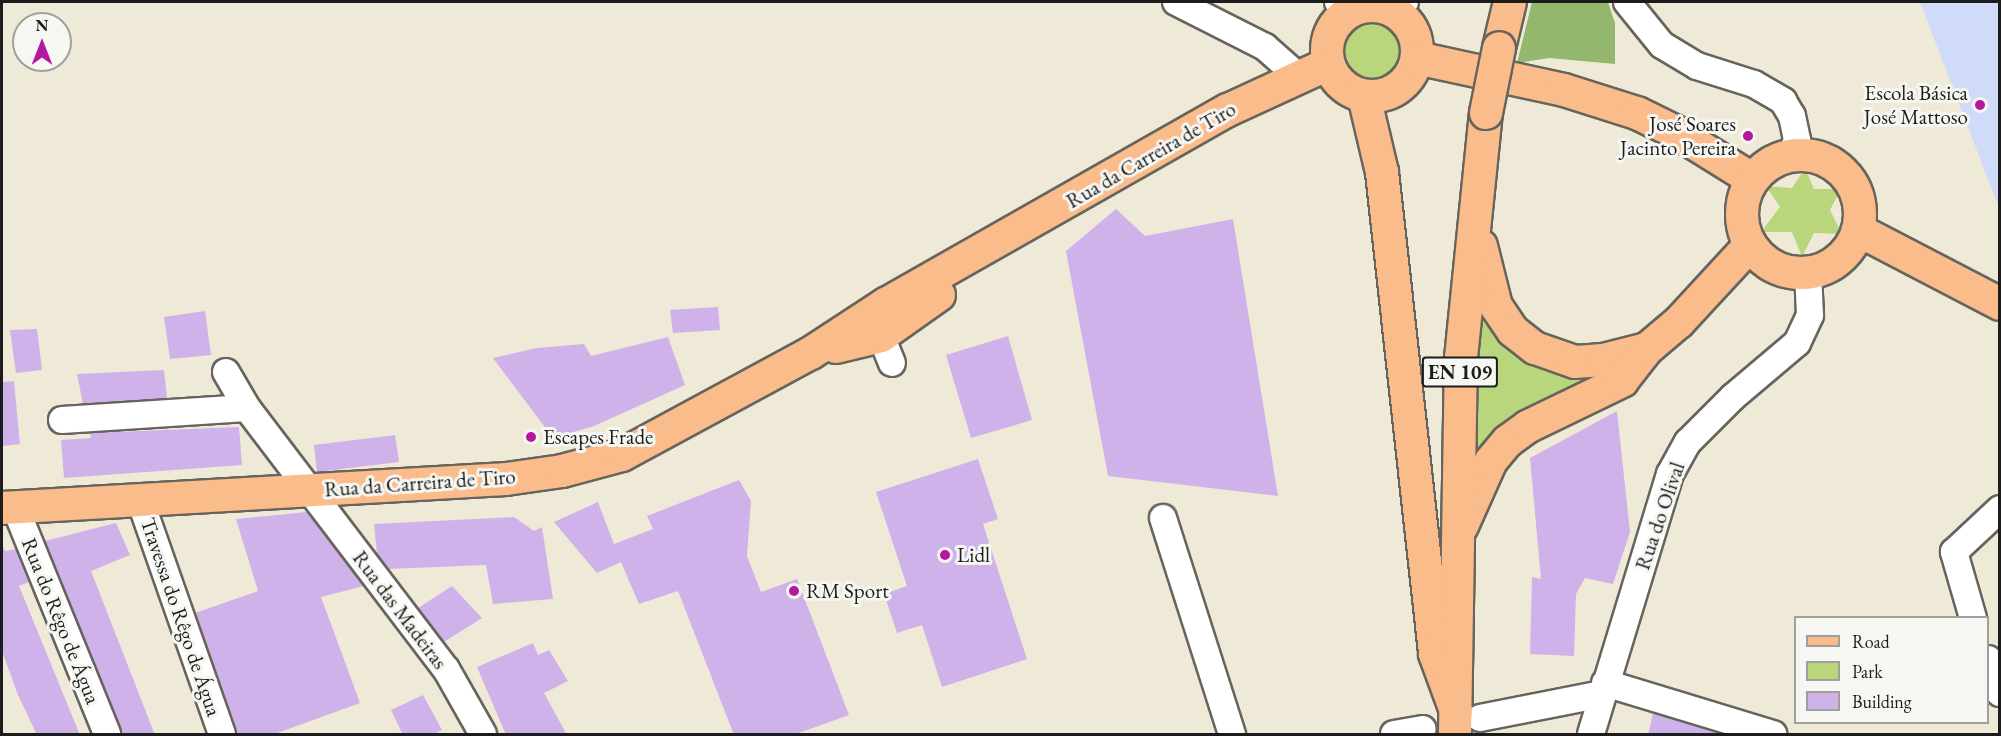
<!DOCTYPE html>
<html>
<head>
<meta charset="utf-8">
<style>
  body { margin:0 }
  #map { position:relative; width:2001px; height:736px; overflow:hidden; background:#efead7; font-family:"EB Garamond",serif }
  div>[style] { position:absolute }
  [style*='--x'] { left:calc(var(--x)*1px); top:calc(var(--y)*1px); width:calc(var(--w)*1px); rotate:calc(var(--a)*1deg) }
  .built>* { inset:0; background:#d0daf9 }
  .green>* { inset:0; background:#bad67c }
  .forest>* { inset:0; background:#93b76c }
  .building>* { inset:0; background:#cfb2ea }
  .roads { filter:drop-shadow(2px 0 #66645d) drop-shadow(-2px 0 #66645d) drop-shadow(0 2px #66645d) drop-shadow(0 -2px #66645d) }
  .minor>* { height:26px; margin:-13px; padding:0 13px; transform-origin:13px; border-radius:13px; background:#fff }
  .major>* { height:32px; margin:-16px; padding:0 16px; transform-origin:16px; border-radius:16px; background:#fabc8b }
  .major>.ring { margin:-16px; padding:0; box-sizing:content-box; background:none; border:32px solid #fabc8b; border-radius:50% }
  .bridges { filter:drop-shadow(2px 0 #66645d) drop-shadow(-2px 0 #66645d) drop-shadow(0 2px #66645d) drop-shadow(0 -2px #66645d) }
  .major-bridge>* { height:32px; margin:-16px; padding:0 16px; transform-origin:16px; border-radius:16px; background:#fabc8b }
  .dots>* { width:16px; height:16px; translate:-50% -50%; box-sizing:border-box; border:3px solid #f6f6f2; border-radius:50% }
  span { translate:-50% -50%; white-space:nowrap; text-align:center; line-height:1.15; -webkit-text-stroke:6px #f6f6f2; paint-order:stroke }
  .shield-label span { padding:2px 4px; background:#f6f6f2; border:2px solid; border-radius:4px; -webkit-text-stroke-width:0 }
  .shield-label { font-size:20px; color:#1c1c1c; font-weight:700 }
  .poi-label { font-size:21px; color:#1c1c1c }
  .right { translate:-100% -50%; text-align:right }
  .left { translate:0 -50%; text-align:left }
  .street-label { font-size:21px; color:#1c1c1c }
  .frame { position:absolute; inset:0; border:3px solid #1c1c1c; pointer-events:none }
  .legend { position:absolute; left:1794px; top:616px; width:195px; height:108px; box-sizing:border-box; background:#f6f6f2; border:2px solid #9f9f9c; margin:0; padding:8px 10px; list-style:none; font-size:18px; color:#1c1c1c }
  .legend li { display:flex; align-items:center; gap:12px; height:30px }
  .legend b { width:30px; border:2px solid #9f9f9c }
  .north { position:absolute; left:12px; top:12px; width:60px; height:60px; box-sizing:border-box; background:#f6f6f2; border:2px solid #9f9f9c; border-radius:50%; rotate:0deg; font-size:16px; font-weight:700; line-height:24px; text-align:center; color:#1c1c1c }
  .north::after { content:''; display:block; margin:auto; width:21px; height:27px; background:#b5179e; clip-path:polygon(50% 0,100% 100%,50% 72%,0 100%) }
</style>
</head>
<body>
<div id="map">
  <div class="built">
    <i style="clip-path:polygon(1920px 2px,1999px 2px,1999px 208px)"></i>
  </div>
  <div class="green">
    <i style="clip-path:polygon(1368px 16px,1389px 25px,1401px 43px,1397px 72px,1379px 82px,1358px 78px,1342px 53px,1351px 26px)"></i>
    <i style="clip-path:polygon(1805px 168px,1814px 189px,1841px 189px,1830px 210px,1842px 234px,1814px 233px,1802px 257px,1792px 232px,1761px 232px,1780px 207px,1766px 186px,1792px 188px)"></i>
    <i style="clip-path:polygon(1481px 311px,1494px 329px,1606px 371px,1498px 429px,1476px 456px)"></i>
  </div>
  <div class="forest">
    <i style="clip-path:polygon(1532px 2px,1608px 2px,1615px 23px,1615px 64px,1549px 58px,1517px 63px)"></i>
  </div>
  <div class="building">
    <i style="clip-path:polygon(1116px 209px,1145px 236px,1233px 219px,1278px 496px,1108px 476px,1066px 251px)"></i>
    <i style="clip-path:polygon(718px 307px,720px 330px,673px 333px,670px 310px)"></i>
    <i style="clip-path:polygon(205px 311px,211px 355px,170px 359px,164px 317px)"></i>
    <i style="clip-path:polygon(37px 329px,42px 370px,16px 373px,10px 330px)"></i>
    <i style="clip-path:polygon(1008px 336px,1032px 420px,971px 438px,946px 355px)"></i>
    <i style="clip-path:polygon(668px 337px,685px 385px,594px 426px,553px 438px,493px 358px,537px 348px,584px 344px,591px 356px)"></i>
    <i style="clip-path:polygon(164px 370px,167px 398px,83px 404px,77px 374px)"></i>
    <i style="clip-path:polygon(14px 381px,20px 444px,2px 446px,2px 382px)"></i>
    <i style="clip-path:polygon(1617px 411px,1630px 532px,1613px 584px,1585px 578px,1576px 594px,1574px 656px,1530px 654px,1532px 577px,1541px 579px,1530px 458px)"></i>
    <i style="clip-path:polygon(239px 427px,242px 465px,64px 478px,61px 440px,91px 438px,90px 433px)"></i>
    <i style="clip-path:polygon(395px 435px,399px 462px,317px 472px,314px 445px)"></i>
    <i style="clip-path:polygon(978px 459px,998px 519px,983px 524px,1027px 659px,942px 687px,922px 625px,897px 633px,884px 594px,907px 586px,876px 492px)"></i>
    <i style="clip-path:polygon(739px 480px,751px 501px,747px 556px,761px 592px,797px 579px,849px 715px,793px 735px,734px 735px,678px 591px,639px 604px,621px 562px,597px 573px,554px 522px,598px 502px,614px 544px,653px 529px,647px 516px)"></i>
    <i style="clip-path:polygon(307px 512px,364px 586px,321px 597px,360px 703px,272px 735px,237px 735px,195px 613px,258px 591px,236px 519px)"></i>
    <i style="clip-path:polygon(514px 517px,534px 531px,542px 527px,553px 599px,493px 604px,486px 565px,388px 569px,377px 554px,374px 524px)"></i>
    <i style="clip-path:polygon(116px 523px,130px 555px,91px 571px,155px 735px,122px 735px,45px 541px)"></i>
    <i style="clip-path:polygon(2px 544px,5px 551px,16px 549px,29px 582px,19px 586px,80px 735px,37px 735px,18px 695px,2px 651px)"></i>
    <i style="clip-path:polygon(452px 586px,482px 618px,444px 642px,418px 608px)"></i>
    <i style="clip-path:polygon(533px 643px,538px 655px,549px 650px,568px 681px,544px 693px,567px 735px,506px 735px,477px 667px)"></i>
    <i style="clip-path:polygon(423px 695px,442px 730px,432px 735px,403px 735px,391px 710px)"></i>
    <i style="clip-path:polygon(1653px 713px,1723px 735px,1648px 735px)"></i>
  </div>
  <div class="roads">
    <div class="minor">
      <i style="--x:1176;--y:2;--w:100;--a:26.8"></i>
      <i style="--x:1265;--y:47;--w:45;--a:41.4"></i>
      <i style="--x:1338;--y:2;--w:15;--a:62"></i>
      <i style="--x:1627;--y:2;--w:55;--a:50.9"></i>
      <i style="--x:1662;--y:45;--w:41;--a:31"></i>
      <i style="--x:1697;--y:66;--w:60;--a:17.5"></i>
      <i style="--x:1754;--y:84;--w:34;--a:30"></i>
      <i style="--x:1783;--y:101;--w:17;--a:59"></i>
      <i style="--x:1792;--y:116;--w:25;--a:78"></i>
      <i style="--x:1797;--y:140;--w:16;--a:112"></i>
      <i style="--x:1395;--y:12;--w:14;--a:-45"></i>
      <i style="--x:881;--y:336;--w:29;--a:68"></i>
      <i style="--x:226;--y:372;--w:42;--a:59.7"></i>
      <i style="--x:62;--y:420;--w:185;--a:-3.7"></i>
      <i style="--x:247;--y:408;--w:328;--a:52.7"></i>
      <i style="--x:446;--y:669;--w:75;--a:60.4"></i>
      <i style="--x:140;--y:500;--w:248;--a:70.7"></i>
      <i style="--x:15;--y:507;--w:245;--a:67.9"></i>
      <i style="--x:1163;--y:518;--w:227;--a:72.3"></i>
      <i style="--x:1973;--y:618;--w:69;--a:-106.1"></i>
      <i style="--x:1954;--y:552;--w:63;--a:-43.1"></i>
      <i style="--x:1988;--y:659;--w:36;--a:71"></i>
      <i style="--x:1605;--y:683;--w:176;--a:16.9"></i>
      <i style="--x:1480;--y:718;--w:124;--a:-11.1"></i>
      <i style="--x:1394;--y:734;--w:29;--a:-10"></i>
      <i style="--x:1591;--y:734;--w:272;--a:-73.1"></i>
      <i style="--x:1670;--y:474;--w:37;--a:-61"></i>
      <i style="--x:1688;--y:442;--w:64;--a:-45"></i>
      <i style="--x:1733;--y:397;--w:84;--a:-40.2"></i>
      <i style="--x:1797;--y:343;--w:31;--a:-65"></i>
      <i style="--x:1810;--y:315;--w:42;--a:-92.7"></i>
    </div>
    <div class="major">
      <i class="ring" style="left:1327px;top:6px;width:58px;height:58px"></i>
      <i style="--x:1499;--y:48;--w:47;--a:-76.6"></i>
      <i style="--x:1417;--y:58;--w:150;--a:12.3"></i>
      <i style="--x:1564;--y:90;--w:77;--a:17.5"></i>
      <i style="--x:1637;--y:113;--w:43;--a:26"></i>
      <i style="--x:1676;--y:132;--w:89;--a:31.7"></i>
      <i style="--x:1364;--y:96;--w:78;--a:76.7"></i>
      <i style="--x:1382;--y:172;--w:485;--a:83.7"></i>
      <i style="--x:1435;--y:654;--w:61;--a:69.8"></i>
      <i class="ring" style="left:1742px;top:155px;width:86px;height:86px"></i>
      <i style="--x:1858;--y:230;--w:160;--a:27.5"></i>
      <i style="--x:1481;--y:246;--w:62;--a:76"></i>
      <i style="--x:1496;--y:306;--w:30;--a:56"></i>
      <i style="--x:1513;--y:331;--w:28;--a:38"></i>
      <i style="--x:1535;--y:348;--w:42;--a:19.3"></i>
      <i style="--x:1575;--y:362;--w:28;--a:-4"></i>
      <i style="--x:1603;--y:360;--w:45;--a:-14"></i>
      <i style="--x:836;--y:347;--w:46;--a:-13.7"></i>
      <i style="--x:881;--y:336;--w:71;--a:-35.3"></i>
      <i style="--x:2;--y:508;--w:505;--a:-3.29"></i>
      <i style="--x:506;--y:479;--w:57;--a:-8.1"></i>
      <i style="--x:562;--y:471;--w:62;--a:-14.9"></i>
      <i style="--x:622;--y:455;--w:215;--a:-28.4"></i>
      <i style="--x:811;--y:353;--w:90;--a:-33.2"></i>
      <i style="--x:886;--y:304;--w:393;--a:-29.6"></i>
      <i style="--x:1228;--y:110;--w:110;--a:-24.7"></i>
      <i style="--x:1462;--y:526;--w:71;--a:-66"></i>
      <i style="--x:1491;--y:461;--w:26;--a:-50"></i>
      <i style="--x:1508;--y:441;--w:24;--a:-36"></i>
      <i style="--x:1527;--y:427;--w:106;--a:-25.8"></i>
      <i style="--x:1622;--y:381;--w:41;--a:-52"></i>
      <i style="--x:1647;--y:349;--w:42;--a:-40.2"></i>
      <i style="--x:1679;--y:322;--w:105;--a:-47.3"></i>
      <i style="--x:1455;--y:734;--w:376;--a:-89.1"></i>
      <i style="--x:1461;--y:358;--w:246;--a:-84.2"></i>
    </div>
  </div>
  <div class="bridges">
    <div class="major-bridge">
      <i style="--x:1486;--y:113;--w:66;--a:-78.7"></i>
    </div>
  </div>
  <div class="dots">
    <i style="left:1980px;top:105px;background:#b5179e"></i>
    <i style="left:1748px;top:136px;background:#b5179e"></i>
    <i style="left:531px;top:437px;background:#b5179e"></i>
    <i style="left:945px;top:555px;background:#b5179e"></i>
    <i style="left:794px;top:591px;background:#b5179e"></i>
  </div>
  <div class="shield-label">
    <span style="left:1460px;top:372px">EN 109</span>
  </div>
  <div class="poi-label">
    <span class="right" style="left:1968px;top:105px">Escola Básica<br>José Mattoso</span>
    <span class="right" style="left:1736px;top:136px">José Soares<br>Jacinto Pereira</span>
    <span class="left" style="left:543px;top:437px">Escapes Frade</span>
    <span class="left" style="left:957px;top:555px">Lidl</span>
    <span class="left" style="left:806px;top:591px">RM Sport</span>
  </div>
  <div class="street-label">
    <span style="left:1151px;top:155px;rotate:-30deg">Rua da Carreira de Tiro</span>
    <span style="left:420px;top:483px;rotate:-4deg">Rua da Carreira de Tiro</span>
    <span style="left:1660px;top:516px;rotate:-71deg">Rua do Olival</span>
    <span style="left:400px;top:610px;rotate:53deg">Rua das Madeiras</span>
    <span style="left:181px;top:617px;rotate:71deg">Travessa do Rêgo de Água</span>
    <span style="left:61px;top:621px;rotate:68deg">Rua do Rêgo de Água</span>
  </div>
  <div class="frame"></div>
  <ul class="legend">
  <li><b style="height:8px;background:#fabc8b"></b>Road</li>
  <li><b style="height:16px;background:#bad67c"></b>Park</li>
  <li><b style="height:16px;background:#cfb2ea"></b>Building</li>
  </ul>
  <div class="north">N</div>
</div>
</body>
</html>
